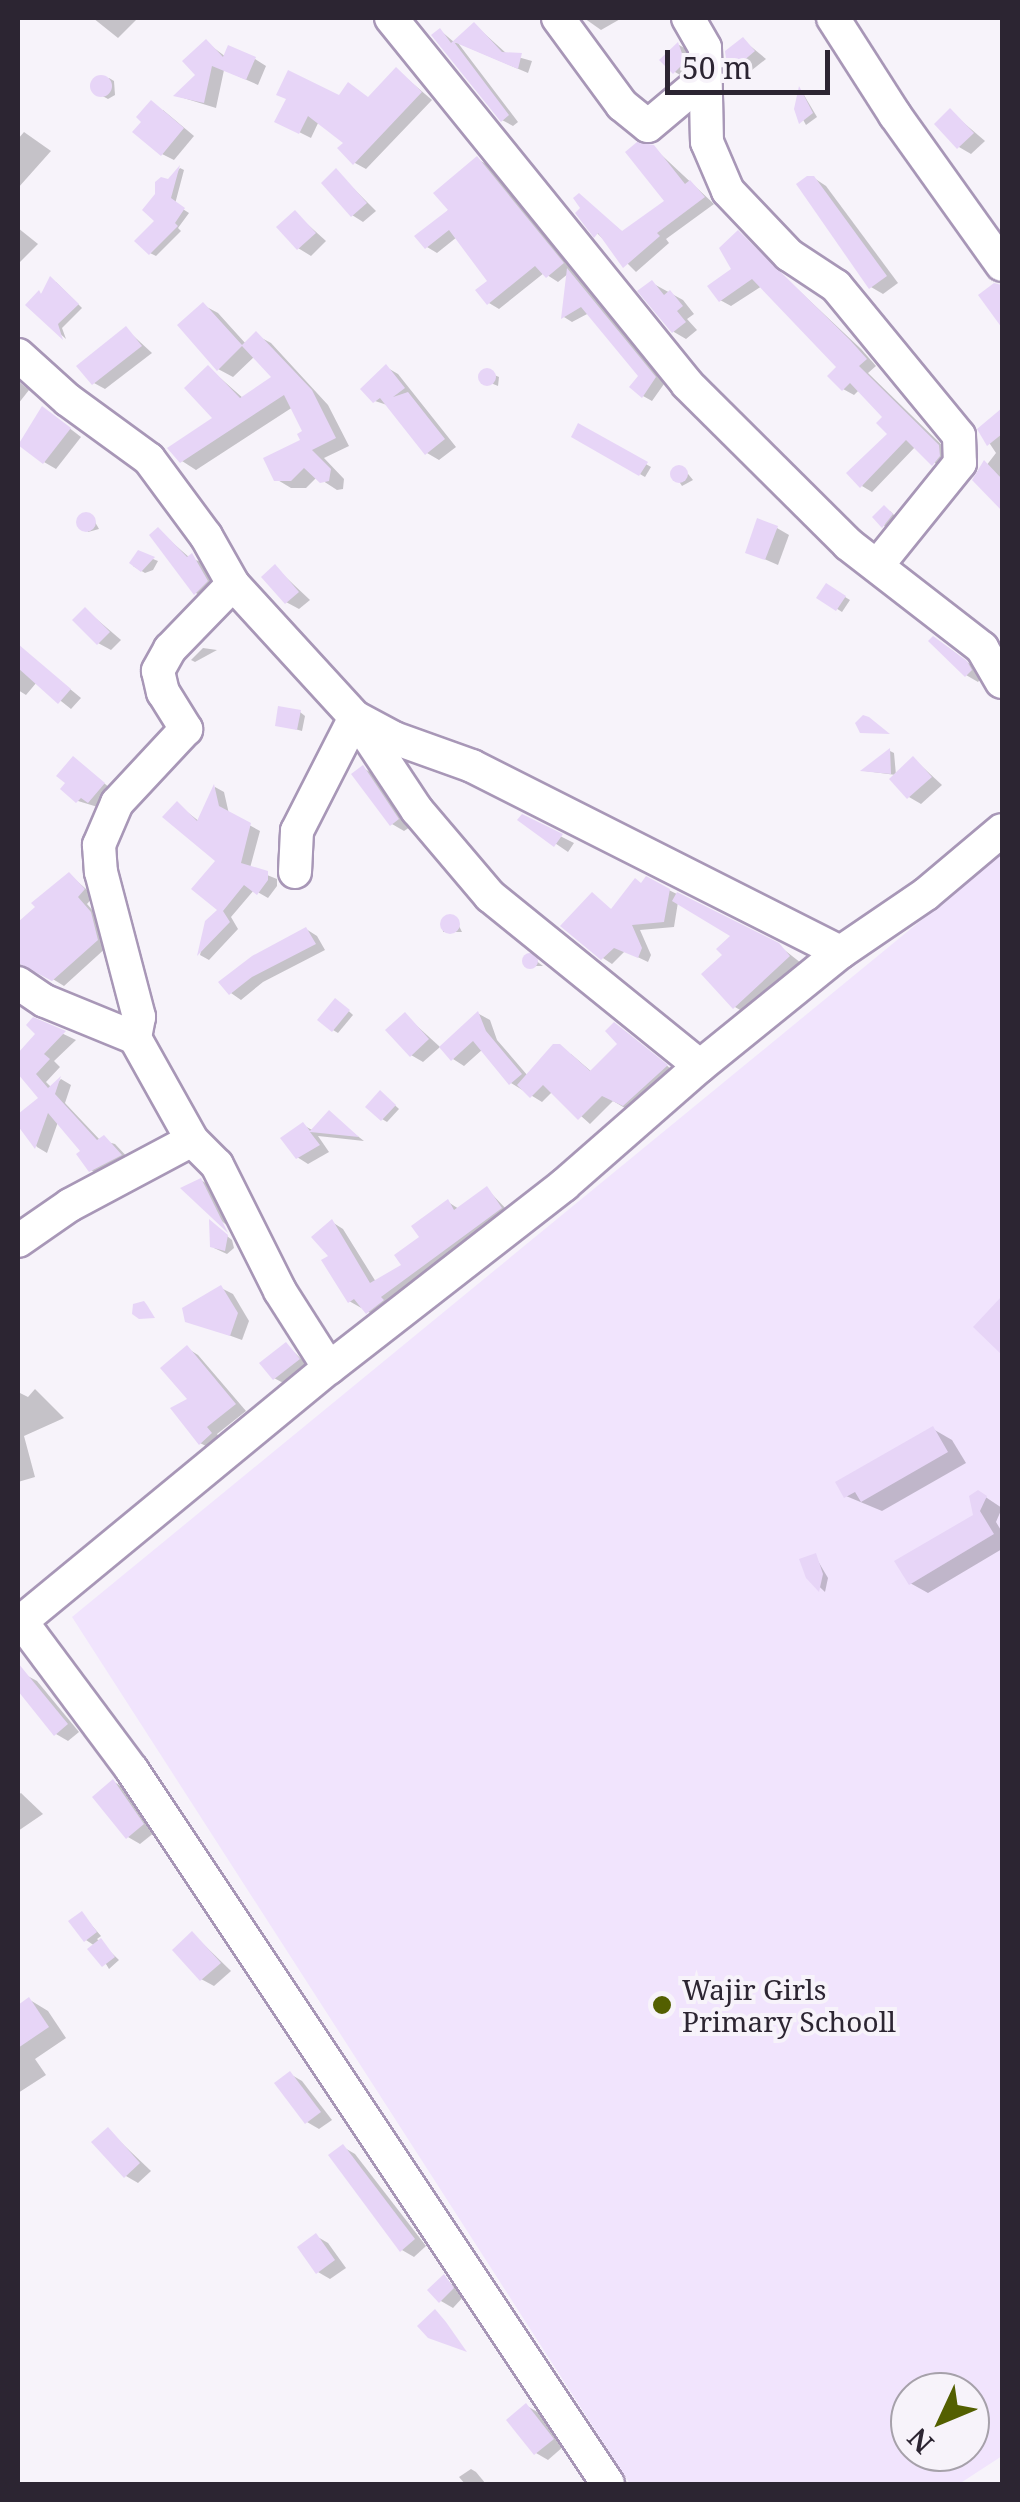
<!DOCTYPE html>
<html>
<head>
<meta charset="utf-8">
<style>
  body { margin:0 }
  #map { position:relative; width:1020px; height:2502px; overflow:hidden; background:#f7f3fa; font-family:"Noto Serif",serif }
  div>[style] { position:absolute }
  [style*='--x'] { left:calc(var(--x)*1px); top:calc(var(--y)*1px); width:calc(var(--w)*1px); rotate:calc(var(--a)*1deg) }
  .built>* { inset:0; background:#f1e4fd }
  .shadow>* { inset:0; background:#0003 }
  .building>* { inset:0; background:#e7d5f7 }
  .round { border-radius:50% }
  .roads { filter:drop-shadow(2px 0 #a897b7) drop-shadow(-2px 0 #a897b7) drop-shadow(0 2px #a897b7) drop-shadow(0 -2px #a897b7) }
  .minor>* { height:32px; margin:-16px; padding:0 16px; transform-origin:16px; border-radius:16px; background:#fff }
  .dots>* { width:28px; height:28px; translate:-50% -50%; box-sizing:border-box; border:5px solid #f7f3fa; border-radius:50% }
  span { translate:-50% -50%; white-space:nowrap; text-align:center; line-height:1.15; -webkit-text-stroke:8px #f7f3fa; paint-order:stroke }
  .poi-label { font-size:28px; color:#2c2532 }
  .left { translate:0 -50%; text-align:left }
  .frame { position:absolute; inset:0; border:20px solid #2c2532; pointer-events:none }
  .north { position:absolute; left:890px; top:2372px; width:100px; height:100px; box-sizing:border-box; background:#f7f3fa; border:2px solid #a6a1aa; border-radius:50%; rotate:226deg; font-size:28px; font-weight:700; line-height:40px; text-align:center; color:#2c2532 }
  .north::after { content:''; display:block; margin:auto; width:35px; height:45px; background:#535f00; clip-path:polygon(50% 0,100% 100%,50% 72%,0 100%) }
  .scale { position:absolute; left:665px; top:50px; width:165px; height:45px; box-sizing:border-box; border:5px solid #2c2532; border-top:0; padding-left:12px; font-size:30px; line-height:35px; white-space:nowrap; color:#2c2532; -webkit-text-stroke:8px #f7f3fa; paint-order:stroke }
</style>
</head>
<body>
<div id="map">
  <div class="built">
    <i style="clip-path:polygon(evenodd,1002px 854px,1002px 2456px,959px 2484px,630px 2484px,72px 1617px,1002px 854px,910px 2392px,970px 2392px,970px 2452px,910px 2452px,910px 2392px)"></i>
  </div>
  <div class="shadow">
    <i style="clip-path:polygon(93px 18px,138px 18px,118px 38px)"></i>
    <i style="clip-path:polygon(584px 18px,622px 18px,601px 30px)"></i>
    <i style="clip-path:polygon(475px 25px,507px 54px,532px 61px,528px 73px,458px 43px,518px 122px,513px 126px,502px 120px,441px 31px,455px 43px)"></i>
    <i style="clip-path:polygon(743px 40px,766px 59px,752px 70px,740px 63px)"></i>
    <i style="clip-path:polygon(206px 42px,226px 57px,255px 59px,266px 66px,258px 85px,224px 70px,216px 108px,177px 96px,198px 75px)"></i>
    <i style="clip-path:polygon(679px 45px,690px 51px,697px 70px,687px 79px,675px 72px)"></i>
    <i style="clip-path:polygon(397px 70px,432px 100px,366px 169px,355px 163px,347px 143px,319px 121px,311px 138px,289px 127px,289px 99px,370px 99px)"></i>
    <i style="clip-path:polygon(109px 78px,114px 81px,115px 95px,108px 99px,97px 93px,96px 81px)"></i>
    <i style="clip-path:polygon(801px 90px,817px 117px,806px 125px,797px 109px)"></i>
    <i style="clip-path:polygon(163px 110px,194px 136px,174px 160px,162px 154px)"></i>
    <i style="clip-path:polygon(951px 112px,985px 141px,971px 154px,959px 147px)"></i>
    <i style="clip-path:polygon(24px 132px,51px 151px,18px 188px,18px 139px)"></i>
    <i style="clip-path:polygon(653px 147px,714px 204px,666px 239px,669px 243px,636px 272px,578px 214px,583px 208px,579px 196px,624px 233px,667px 202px)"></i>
    <i style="clip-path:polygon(477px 159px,488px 165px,664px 384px,652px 401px,643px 396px,642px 376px,589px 313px,572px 322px,564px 317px,569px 273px,558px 282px,544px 273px,499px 309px,489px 303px,490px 281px,457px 237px,437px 253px,427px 247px)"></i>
    <i style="clip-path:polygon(180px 168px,184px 170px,175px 204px,189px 213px,178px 228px,181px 231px,156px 256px,150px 253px,158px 221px,169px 182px)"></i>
    <i style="clip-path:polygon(336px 171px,376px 211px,363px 222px,352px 215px)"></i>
    <i style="clip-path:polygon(814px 178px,826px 186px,898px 283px,883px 294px,871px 287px)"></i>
    <i style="clip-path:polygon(295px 213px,326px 241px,311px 256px,298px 248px)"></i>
    <i style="clip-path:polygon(18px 228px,38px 244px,18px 264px)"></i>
    <i style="clip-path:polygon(738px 233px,861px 349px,876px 366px,868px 373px,950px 453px,944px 471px,916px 446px,872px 492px,862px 486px,890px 434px,886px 417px,860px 389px,854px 395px,843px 389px,840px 367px,762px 286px,731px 306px,720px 300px,734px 270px)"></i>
    <i style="clip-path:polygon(56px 282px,82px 308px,62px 328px,66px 339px,28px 305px)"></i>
    <i style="clip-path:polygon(652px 283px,683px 300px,694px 314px,687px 319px,697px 330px,686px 339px,674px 332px)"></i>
    <i style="clip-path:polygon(203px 305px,218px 313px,246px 344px,256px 335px,271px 343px,328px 405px,349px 446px,324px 458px,344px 479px,343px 489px,337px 490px,317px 477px,306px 488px,291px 488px,276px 479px,306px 432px,293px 407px,196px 470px,182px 461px,215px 418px,209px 368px,244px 399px,275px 378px,255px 356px,233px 377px,218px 369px)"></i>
    <i style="clip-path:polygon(126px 329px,152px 353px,105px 389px,94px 383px)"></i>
    <i style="clip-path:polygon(386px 367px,398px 374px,456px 447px,439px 460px,427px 453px,390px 406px,375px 401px)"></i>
    <i style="clip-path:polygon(485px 371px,499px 377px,498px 386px,481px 379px)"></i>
    <i style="clip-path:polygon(18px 381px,29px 390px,18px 404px)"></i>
    <i style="clip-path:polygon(1002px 411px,1002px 504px,976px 479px,996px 453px,980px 429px)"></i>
    <i style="clip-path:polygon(55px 417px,81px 437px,56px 469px,44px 462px)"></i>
    <i style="clip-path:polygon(579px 426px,651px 467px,645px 477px,574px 436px)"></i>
    <i style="clip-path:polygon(684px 469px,693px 480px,682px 486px,673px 472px)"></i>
    <i style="clip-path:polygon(890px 511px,897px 518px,888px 529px,884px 526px)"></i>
    <i style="clip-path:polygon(91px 515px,99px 529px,88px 532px,80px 518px)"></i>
    <i style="clip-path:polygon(777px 528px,789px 535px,778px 565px,748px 552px)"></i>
    <i style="clip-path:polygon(158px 530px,190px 558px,204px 563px,218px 588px,207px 600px,196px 593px,153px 535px)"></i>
    <i style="clip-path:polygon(138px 553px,158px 561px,153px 570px,145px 573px,133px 566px)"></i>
    <i style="clip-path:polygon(275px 567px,310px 600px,299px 609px,286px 602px)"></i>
    <i style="clip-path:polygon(827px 586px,850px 600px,842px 612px,819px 597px)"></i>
    <i style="clip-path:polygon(86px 610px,121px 640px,111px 650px,98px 643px)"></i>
    <i style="clip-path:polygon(18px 646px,81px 698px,71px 709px,37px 682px,26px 695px,18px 690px)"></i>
    <i style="clip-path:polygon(946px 646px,979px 671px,982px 677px,978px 682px,966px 675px)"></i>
    <i style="clip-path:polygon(203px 648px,217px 650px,195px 662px,191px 660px)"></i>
    <i style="clip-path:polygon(300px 712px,305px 716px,302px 731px,277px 724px)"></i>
    <i style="clip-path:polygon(890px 751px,894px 753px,896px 775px,865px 771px)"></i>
    <i style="clip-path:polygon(74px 759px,115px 792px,101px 808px,78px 801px)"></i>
    <i style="clip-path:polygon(914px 759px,942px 785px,921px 804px,909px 797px)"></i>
    <i style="clip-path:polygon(363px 768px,375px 775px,410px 827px,404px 831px,392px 824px)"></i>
    <i style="clip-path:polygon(215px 787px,224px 792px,229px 814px,260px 831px,250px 868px,277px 879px,277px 886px,268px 898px,254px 890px,231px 917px,238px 929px,209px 960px,200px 955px,208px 922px,221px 910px,219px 861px,177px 804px,200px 822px)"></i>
    <i style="clip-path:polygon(523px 817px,562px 837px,574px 843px,568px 852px,521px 820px)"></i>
    <i style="clip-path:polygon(70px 875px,94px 896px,87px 904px,101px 920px,108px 946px,64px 986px,40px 971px,18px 973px,18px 924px)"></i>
    <i style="clip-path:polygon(647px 879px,778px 945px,801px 963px,747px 1014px,735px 1007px,726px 955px,734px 936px,678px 902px,674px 927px,640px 930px,651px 955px,648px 962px,625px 951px,612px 964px,603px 958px,593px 895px,613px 911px)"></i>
    <i style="clip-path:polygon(455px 918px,462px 932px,443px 932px,444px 920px)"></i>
    <i style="clip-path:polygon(306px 929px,317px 936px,325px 950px,263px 982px,241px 1000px,231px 993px)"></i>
    <i style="clip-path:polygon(527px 954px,543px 966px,529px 966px,525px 962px)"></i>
    <i style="clip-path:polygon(341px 1004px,353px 1015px,338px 1033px,333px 1030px)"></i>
    <i style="clip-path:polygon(479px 1014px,490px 1020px,497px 1040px,528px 1076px,571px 1054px,593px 1073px,621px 1044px,626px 1032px,676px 1073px,630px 1111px,613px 1101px,590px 1124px,553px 1091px,542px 1102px,511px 1083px,483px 1049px,464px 1066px,453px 1059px)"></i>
    <i style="clip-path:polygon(405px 1015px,440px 1047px,423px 1062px,411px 1055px)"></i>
    <i style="clip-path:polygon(34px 1020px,76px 1040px,54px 1061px,60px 1067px,46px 1082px,52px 1088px,61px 1079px,71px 1085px,65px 1103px,100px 1140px,115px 1144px,132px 1162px,102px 1177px,91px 1170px,84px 1152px,58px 1122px,47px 1153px,37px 1147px,19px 1119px,41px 1098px,18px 1072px,18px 1057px,39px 1034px)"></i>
    <i style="clip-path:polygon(386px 1097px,399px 1109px,387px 1122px,382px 1119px)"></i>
    <i style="clip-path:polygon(329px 1114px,364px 1141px,318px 1136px,329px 1152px,308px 1164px,297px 1157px,303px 1125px,314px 1131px)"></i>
    <i style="clip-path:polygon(201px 1180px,213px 1188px,237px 1234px,184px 1189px)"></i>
    <i style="clip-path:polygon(487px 1189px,512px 1215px,379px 1318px,349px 1301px,332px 1256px,332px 1222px,343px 1229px,376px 1282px,405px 1266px,448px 1202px,459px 1209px)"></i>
    <i style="clip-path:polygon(212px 1224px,232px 1240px,234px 1248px,227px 1254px,214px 1248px)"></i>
    <i style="clip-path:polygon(221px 1288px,233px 1294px,249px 1321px,242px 1340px,187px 1320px)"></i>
    <i style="clip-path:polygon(286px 1345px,310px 1367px,287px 1385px,274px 1378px)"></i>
    <i style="clip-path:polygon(187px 1348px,198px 1355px,246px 1411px,217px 1434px,222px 1441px,212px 1449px,200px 1443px)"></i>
    <i style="clip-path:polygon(35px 1389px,64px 1418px,24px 1436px,35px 1477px,18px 1482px,18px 1392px,28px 1397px)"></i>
    <i style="clip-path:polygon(933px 1429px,952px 1440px,966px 1463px,882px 1511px,846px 1496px)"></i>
    <i style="clip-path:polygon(981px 1494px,1002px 1508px,996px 1522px,1002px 1532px,1002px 1549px,928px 1593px,910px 1583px,976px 1516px)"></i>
    <i style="clip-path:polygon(815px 1556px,828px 1578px,825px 1592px,809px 1577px)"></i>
    <i style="clip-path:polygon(24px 1674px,37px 1681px,79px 1732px,68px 1741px,56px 1734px,18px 1687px)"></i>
    <i style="clip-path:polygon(114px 1782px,126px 1789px,155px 1832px,140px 1844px,128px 1837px)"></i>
    <i style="clip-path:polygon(21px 1793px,43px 1814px,18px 1831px,18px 1795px)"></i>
    <i style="clip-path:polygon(82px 1914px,101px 1936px,97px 1939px,119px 1960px,109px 1969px,95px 1946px,86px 1940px)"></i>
    <i style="clip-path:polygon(193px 1934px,231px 1971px,214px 1986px,201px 1979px)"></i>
    <i style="clip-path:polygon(30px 2000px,48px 2011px,66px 2038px,35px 2059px,46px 2075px,18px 2093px,18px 2008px)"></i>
    <i style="clip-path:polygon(290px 2074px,302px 2081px,332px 2120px,319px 2129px,307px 2122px)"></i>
    <i style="clip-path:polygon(108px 2130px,151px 2171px,138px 2183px,126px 2176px)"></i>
    <i style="clip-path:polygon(343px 2147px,355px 2154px,426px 2246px,414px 2257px,402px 2250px)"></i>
    <i style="clip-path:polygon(316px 2236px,328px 2243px,346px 2268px,330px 2279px,318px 2272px)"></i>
    <i style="clip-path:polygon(444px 2277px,464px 2296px,453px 2308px,441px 2301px)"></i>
    <i style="clip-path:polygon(527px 2406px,539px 2413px,564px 2446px,548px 2460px,536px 2453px)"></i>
    <i style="clip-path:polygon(471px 2469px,476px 2472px,486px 2484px,465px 2484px,459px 2477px)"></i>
  </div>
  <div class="building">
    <i style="clip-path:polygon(474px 22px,502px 52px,522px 53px,518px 69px,454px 42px,509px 115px,501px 122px,431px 35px,440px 28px,451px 43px)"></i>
    <i style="clip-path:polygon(743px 37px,755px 51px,728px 74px,725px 51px)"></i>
    <i style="clip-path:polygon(206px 39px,223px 57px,228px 45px,256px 57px,246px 80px,212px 66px,204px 103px,173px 96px,195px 75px,182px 61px)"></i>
    <i style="clip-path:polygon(678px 42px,685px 62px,673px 74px,659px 60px)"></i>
    <i style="clip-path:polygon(396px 67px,422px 92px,353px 165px,337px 148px,343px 143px,308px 116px,299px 134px,274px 122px,286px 99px,276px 95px,288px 70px,339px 95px,348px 82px,368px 97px)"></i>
    <i class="round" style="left:90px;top:75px;width:22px;height:22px"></i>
    <i style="clip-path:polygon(799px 86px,813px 113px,799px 124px,794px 109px)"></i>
    <i style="clip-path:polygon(151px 100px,184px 128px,161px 156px,132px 132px,141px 122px,136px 117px)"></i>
    <i style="clip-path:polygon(950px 108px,974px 133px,957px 149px,934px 124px)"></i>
    <i style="clip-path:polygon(637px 142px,654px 145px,685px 184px,690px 180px,705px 197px,657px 233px,660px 236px,623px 268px,598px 233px,594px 238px,575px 213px,580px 208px,573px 198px,579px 193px,622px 231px,664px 201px,625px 152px)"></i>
    <i style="clip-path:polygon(477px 156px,564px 263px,546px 278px,535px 266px,487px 305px,475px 290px,487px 281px,449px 230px,425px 249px,414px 236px,448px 210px,433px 193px)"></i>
    <i style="clip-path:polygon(180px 165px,171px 198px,185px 208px,175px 223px,178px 226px,149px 255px,134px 241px,154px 221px,142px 210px,155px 194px,155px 182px,161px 177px,168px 179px)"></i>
    <i style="clip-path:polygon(336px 168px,367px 203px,351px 217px,321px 183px)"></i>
    <i style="clip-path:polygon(807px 176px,814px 176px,887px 276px,869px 289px,796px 184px)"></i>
    <i style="clip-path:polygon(295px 210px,316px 233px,297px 250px,276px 227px)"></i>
    <i style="clip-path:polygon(738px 230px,850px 340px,867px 359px,859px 366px,939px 445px,940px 456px,932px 466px,906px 440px,860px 488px,846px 473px,887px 434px,876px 423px,882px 417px,850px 383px,842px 391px,827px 376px,836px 367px,752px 279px,719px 302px,707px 286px,731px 269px,719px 248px)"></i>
    <i style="clip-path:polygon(567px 268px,656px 377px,642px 398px,629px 387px,638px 376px,581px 307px,561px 319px)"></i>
    <i style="clip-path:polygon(50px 276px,79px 304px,58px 324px,63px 340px,25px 305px,39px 290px,41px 294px)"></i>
    <i style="clip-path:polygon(652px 280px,664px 295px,670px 290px,683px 306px,677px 311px,686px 322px,672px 333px,637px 291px)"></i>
    <i style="clip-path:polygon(994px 283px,1002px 285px,1002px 328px,978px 295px)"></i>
    <i style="clip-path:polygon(203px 302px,242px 345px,256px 331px,312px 390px,336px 438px,312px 450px,331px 469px,329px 481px,320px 483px,304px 468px,291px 481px,274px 481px,263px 458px,300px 440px,297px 434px,302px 431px,284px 395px,180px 463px,167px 448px,212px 418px,184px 388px,208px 365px,240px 398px,271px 377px,242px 346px,217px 371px,177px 325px)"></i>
    <i style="clip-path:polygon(126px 326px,142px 346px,92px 385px,76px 366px)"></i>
    <i style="clip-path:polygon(386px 364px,405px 388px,393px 397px,408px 392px,445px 439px,425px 455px,380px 398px,373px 403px,360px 389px)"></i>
    <i class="round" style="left:478px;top:368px;width:18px;height:18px"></i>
    <i style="clip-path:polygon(42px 406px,71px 428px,43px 464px,18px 445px)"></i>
    <i style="clip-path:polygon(1002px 408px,1002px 434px,987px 446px,977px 429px)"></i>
    <i style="clip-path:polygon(578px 423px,648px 462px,639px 476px,571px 437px)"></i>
    <i style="clip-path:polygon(984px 460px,1002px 479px,1002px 511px,972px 480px)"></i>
    <i class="round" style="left:670px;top:465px;width:18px;height:18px"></i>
    <i style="clip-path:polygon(884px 505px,893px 514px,882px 528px,872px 517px)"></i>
    <i class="round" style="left:76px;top:512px;width:20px;height:20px"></i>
    <i style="clip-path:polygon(757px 518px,778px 526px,765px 560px,745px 553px)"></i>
    <i style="clip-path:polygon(158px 527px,187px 557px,192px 553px,208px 581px,194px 595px,149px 535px)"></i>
    <i style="clip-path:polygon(138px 550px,155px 557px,141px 572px,129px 563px)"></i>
    <i style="clip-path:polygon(275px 564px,299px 592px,285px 604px,261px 577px)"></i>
    <i style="clip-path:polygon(826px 583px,846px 596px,836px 611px,816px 598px)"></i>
    <i style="clip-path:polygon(85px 607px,110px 632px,97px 645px,72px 620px)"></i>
    <i style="clip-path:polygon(933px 636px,967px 661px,972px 670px,965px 677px,928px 641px)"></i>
    <i style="clip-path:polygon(18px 644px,71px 689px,58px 704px,18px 668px)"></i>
    <i style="clip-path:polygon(278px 706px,301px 710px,297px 730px,275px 726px)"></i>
    <i style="clip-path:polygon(863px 715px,869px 717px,890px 734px,860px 733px,855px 723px)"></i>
    <i style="clip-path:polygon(890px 748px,891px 774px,860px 771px)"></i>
    <i style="clip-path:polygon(73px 756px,105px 783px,88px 803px,81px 798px,76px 803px,60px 789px,65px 783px,56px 776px)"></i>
    <i style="clip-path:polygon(913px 756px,932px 777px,907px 799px,889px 779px)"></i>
    <i style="clip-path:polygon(363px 765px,399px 819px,390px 826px,351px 774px)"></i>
    <i style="clip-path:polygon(214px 784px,219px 806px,251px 823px,241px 863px,268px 871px,268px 880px,257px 895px,244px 885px,223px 911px,230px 922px,197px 956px,205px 921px,217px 910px,191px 889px,215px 861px,162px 817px,177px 801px,197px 821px)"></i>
    <i style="clip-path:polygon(522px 814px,563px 834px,554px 847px,517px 820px)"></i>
    <i style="clip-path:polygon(69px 872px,85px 889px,78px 897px,91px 912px,98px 940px,52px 981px,18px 963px,18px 922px,35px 907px,31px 903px)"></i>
    <i style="clip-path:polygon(646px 876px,670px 889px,664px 922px,632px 925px,642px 948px,638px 958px,614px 948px,601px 960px,560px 926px,592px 892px,611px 909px,635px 878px,641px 883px)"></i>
    <i style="clip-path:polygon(677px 892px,779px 943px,790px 956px,733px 1009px,701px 974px,722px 955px,716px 949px,730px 936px,672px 901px)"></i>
    <i class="round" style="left:440px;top:914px;width:20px;height:20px"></i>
    <i style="clip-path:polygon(306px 927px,316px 944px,252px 977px,229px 995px,218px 982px,252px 956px)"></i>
    <i class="round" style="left:522px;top:953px;width:16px;height:16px"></i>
    <i style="clip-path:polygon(335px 998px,350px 1010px,332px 1032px,317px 1020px)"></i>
    <i style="clip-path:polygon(478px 1011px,486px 1031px,522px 1074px,509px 1085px,473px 1041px,451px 1061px,439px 1047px)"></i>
    <i style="clip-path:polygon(405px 1012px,429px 1039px,410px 1057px,385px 1030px)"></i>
    <i style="clip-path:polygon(33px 1017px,66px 1031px,44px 1054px,50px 1059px,36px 1074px,48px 1088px,61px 1076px,55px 1094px,97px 1140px,104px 1135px,122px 1155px,89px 1172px,76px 1154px,80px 1151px,48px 1113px,35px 1149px,18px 1126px,18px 1114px,38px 1098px,18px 1074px,18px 1053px,35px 1034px,26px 1025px)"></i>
    <i style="clip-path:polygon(614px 1022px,668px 1065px,623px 1106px,602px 1096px,578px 1120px,543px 1085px,530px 1098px,517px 1085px,553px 1044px,560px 1044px,590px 1071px,617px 1044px,605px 1031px)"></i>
    <i style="clip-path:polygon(380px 1090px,396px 1105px,381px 1121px,365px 1107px)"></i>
    <i style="clip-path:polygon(329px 1110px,359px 1137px,310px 1132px,320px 1145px,296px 1159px,280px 1138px,303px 1122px,310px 1131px)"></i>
    <i style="clip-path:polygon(201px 1178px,228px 1233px,180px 1188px)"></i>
    <i style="clip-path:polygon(487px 1186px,502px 1208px,381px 1297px,384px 1300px,366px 1314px,354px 1299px,348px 1303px,321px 1260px,328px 1256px,311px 1237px,332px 1219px,370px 1283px,401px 1265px,394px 1255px,419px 1237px,411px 1226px,448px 1199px,454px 1210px)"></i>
    <i style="clip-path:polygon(209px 1219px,228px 1235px,225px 1251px,210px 1247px)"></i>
    <i style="clip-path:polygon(221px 1285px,238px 1313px,230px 1336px,185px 1322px,182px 1308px)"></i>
    <i style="clip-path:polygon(1002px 1296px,1002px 1355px,973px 1327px)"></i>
    <i style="clip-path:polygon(144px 1301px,147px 1305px,155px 1318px,139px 1319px,132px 1314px,133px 1304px)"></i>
    <i style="clip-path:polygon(286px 1342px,300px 1359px,273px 1380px,259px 1363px)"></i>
    <i style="clip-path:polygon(187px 1345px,236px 1404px,207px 1427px,212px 1433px,199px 1445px,170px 1408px,187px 1399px,160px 1368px)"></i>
    <i style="clip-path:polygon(933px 1426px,948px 1452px,861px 1502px,855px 1492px,844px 1498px,835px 1482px)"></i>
    <i style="clip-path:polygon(978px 1490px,987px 1496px,980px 1511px,994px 1534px,909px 1585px,894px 1561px,973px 1515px,969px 1496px)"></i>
    <i style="clip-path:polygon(816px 1553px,823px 1574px,819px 1592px,806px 1578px,799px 1559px)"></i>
    <i style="clip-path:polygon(18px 1663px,68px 1724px,54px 1736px,18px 1691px)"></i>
    <i style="clip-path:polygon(113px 1779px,144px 1824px,126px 1839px,92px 1797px)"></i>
    <i style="clip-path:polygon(82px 1911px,97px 1932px,84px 1942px,68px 1921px)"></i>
    <i style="clip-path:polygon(192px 1931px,221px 1963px,200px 1981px,172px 1950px)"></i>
    <i style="clip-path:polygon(101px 1938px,115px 1957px,102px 1967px,87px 1949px)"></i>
    <i style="clip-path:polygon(29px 1997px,49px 2027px,18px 2048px,18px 2005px)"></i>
    <i style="clip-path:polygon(290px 2071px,321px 2112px,305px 2124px,274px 2083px)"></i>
    <i style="clip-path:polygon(108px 2127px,140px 2163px,124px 2178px,91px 2142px)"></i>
    <i style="clip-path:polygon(343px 2144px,415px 2239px,400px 2252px,328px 2155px)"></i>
    <i style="clip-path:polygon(316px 2233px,335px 2260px,316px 2274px,297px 2247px)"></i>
    <i style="clip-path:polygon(444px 2274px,454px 2288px,439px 2303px,427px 2290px)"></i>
    <i style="clip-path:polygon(435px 2309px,446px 2322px,467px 2352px,428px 2338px,417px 2326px)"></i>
    <i style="clip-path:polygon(526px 2403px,554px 2439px,534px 2455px,506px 2420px)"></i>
  </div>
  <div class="roads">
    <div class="minor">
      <i style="--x:391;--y:18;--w:471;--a:51"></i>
      <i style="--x:687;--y:384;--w:227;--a:44.8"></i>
      <i style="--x:848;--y:544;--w:170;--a:37.8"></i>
      <i style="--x:982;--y:648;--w:39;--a:60"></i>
      <i style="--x:558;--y:18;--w:108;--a:53.7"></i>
      <i style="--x:622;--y:105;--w:33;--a:39"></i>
      <i style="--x:648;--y:126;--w:73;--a:-40"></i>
      <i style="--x:688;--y:18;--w:34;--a:60"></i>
      <i style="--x:705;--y:48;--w:94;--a:88.8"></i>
      <i style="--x:707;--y:142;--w:53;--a:66.8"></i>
      <i style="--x:728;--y:191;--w:88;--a:46.4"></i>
      <i style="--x:789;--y:255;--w:56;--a:33.4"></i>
      <i style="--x:836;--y:286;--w:194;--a:50.6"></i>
      <i style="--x:959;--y:436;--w:27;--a:88"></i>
      <i style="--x:960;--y:463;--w:132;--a:128.9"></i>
      <i style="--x:833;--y:18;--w:115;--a:57.4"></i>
      <i style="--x:895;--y:115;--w:184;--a:54.5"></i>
      <i style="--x:18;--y:355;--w:67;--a:42"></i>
      <i style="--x:68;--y:400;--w:100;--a:36.1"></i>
      <i style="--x:149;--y:459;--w:96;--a:53.5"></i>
      <i style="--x:206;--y:536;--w:55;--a:60.6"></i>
      <i style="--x:233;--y:584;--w:180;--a:47.5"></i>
      <i style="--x:355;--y:717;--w:44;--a:28.3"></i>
      <i style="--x:394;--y:738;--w:83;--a:19.7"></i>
      <i style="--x:472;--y:766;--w:413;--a:26.8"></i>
      <i style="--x:233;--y:584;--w:91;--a:134.1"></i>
      <i style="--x:170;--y:649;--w:25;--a:119"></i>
      <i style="--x:158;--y:671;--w:22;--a:77"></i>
      <i style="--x:163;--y:692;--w:44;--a:58.1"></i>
      <i style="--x:186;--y:729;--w:101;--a:133"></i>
      <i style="--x:117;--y:803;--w:46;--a:113.2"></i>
      <i style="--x:99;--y:845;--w:27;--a:86"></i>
      <i style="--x:101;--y:872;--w:150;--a:75.3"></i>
      <i style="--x:139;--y:1017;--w:21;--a:101"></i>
      <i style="--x:135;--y:1038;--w:117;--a:60.8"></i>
      <i style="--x:192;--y:1140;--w:35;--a:45"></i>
      <i style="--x:217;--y:1165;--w:141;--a:63.4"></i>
      <i style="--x:280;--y:1291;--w:91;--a:57.5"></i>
      <i style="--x:358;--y:721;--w:107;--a:56.5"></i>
      <i style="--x:417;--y:810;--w:113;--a:49.7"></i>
      <i style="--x:490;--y:896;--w:270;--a:39"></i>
      <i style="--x:295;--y:872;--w:41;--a:-87.2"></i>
      <i style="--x:297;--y:831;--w:128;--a:-63"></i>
      <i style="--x:18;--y:983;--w:32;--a:34"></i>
      <i style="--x:45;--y:1001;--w:97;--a:22.3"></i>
      <i style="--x:18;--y:1241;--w:63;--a:-34.7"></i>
      <i style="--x:70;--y:1205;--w:138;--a:-28"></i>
      <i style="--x:21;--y:1621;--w:186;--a:53.3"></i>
      <i style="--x:132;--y:1770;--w:858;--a:56.31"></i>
      <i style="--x:18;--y:1624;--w:403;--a:-39.5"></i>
      <i style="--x:329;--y:1368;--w:298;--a:-37.9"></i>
      <i style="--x:564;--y:1185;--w:181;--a:-41.2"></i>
      <i style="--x:700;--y:1066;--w:181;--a:-39"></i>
      <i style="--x:841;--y:952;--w:103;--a:-34.3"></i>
      <i style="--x:926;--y:894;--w:99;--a:-40.1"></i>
    </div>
  </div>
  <div class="dots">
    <i style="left:662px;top:2005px;background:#535f00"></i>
  </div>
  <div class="poi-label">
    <span class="left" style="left:682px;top:2005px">Wajir Girls<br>Primary Schooll</span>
  </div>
  <div class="frame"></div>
  <div class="north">N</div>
  <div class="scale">50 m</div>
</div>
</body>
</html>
